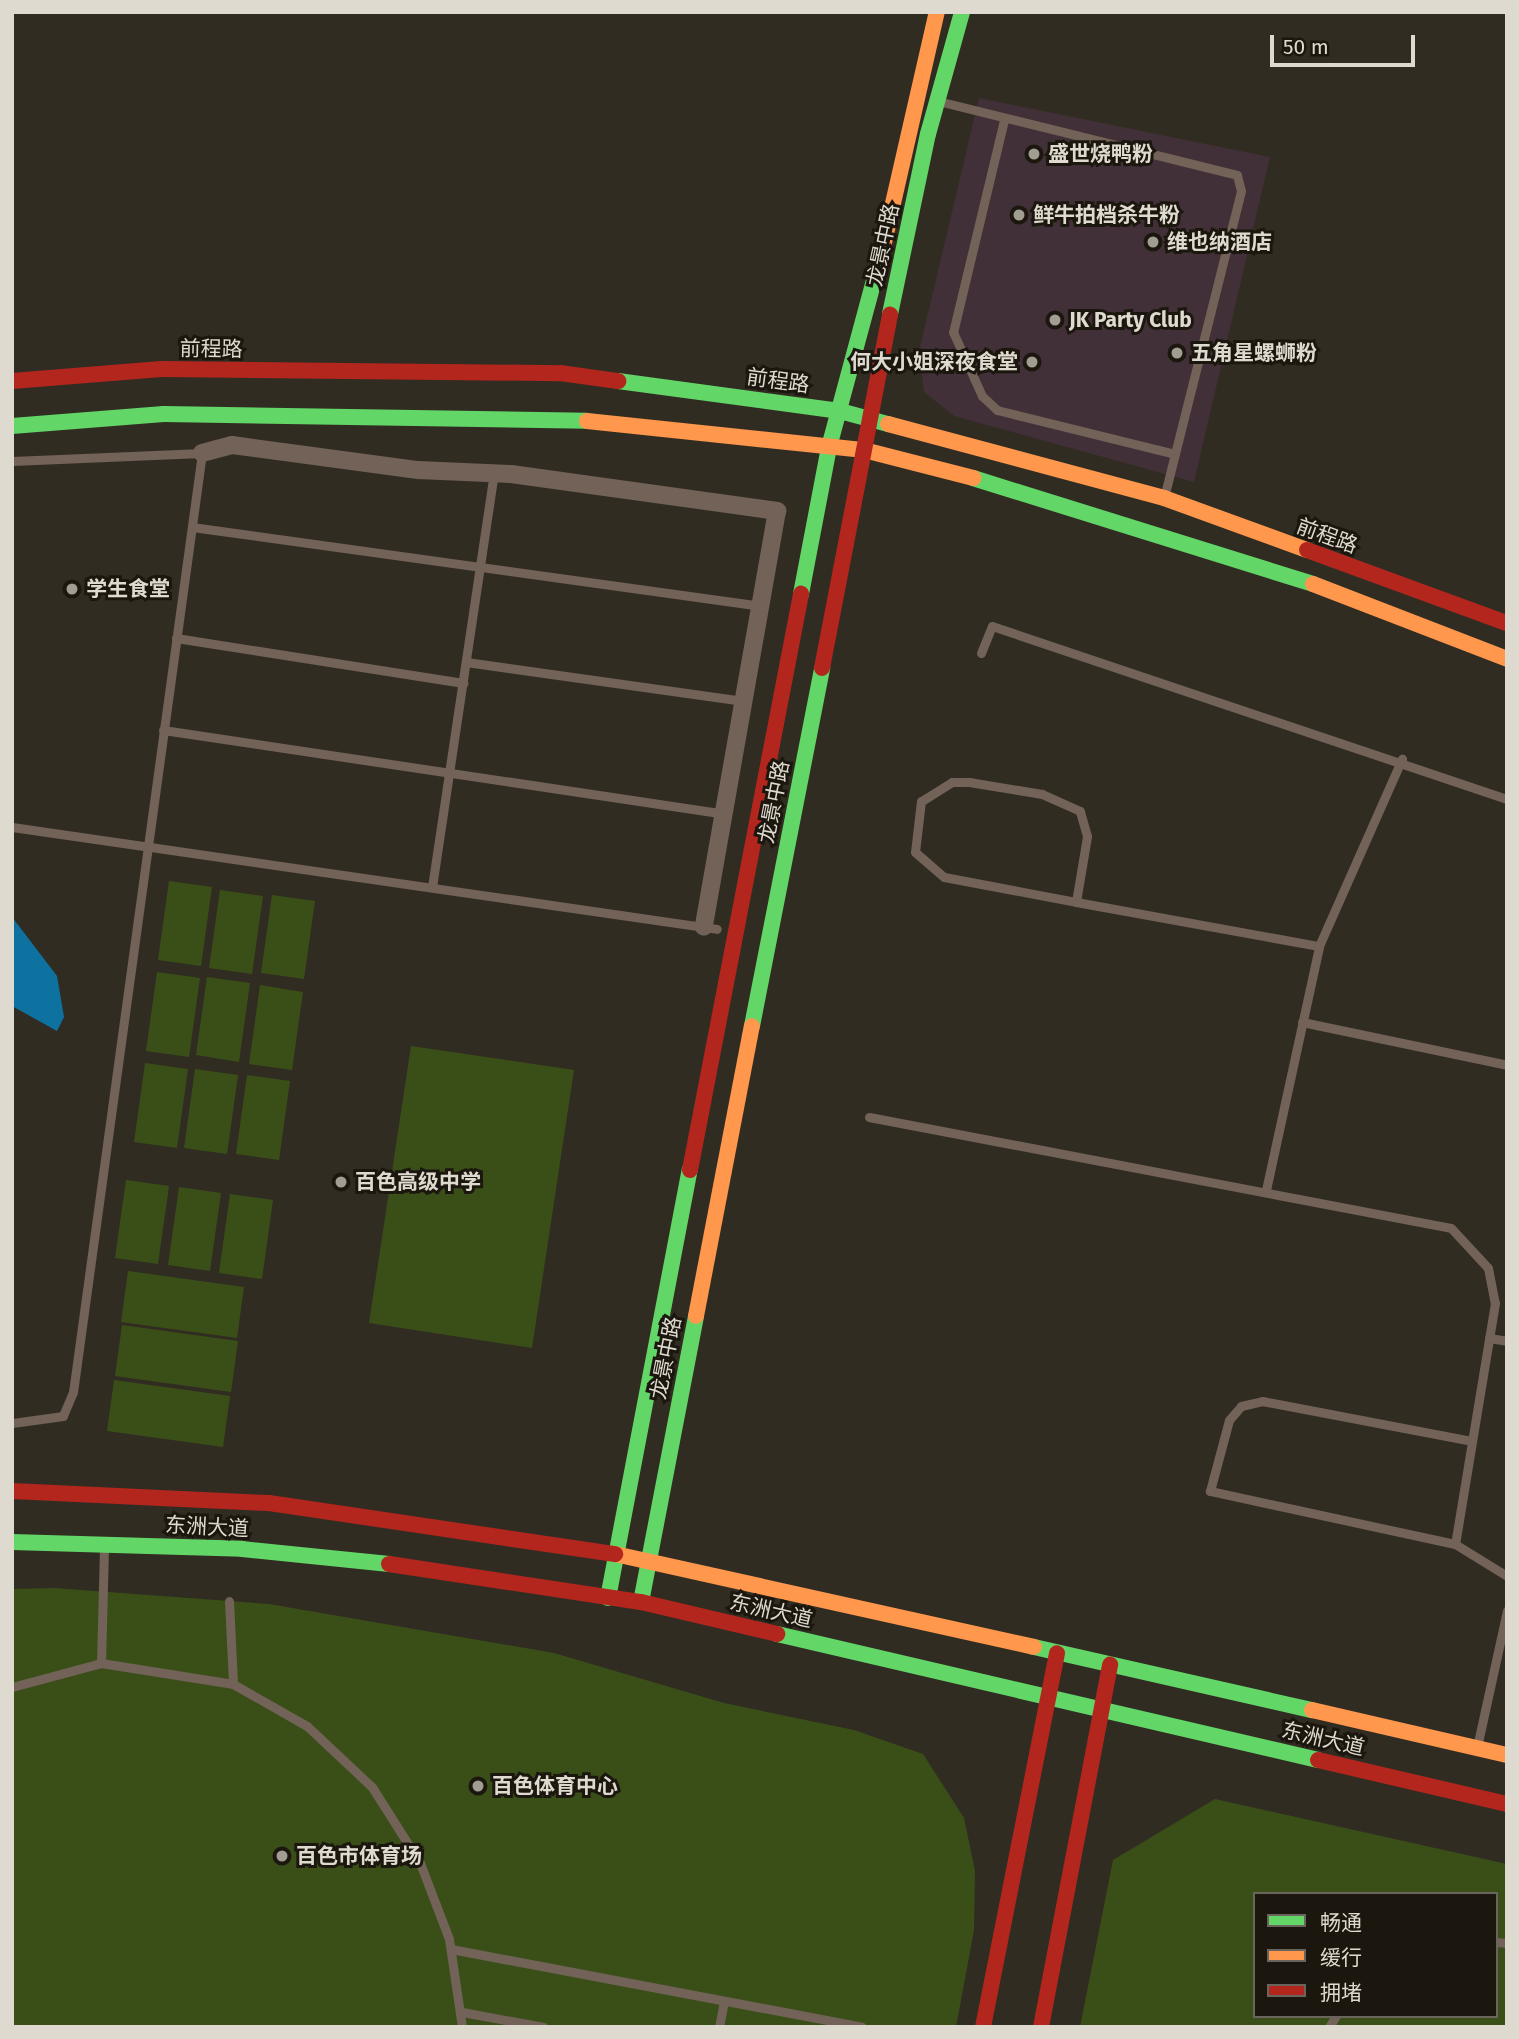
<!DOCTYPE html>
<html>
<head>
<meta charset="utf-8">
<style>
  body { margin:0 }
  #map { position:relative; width:1519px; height:2039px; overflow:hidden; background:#312c22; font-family:"Fira Sans","Noto Sans SC",sans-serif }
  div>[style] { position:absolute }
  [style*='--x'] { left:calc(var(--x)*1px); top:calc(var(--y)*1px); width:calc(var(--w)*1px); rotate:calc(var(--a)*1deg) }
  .commercial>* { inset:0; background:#413037 }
  .green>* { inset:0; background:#3a4f18 }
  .water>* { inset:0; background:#0e72a0 }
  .lane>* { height:9px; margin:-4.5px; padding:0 4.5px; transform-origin:4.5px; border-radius:4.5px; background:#726258 }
  .street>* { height:18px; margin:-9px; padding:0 9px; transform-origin:9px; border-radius:9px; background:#726258 }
  .fast>* { height:16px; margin:-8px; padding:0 8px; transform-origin:8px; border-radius:8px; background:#63d668 }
  .slow>* { height:16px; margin:-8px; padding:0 8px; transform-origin:8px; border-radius:8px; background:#ff974d }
  .jam>* { height:16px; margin:-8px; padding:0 8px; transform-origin:8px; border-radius:8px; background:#b3261e }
  .dots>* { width:19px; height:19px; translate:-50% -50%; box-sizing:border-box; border:4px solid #1b170f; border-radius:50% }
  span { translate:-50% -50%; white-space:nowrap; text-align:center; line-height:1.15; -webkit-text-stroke:6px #1b170f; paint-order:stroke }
  .poi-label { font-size:21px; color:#dfdacf; font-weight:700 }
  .left { translate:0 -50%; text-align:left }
  .right { translate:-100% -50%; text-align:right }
  .street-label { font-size:21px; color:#dfdacf }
  .frame { position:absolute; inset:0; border:14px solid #dfdacf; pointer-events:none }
  .legend { position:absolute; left:1253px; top:1892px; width:245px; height:126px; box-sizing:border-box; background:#1b170f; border:2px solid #69655c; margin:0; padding:9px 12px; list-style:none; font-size:21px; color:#dfdacf }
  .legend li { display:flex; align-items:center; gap:14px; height:35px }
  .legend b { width:35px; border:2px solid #69655c }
  .scale { position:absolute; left:1270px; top:35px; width:145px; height:32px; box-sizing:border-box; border:4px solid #dfdacf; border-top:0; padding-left:9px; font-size:21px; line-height:24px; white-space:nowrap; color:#dfdacf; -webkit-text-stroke:5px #1b170f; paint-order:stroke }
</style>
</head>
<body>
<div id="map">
  <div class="commercial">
    <i style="clip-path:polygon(979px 98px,1270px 157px,1194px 482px,954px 416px,924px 392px,919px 351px)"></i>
  </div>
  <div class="green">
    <i style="clip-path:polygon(169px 881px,212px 887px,201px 966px,158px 960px)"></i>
    <i style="clip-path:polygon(220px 890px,263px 896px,252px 974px,209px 968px)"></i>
    <i style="clip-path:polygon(272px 895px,315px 901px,304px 979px,261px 973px)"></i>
    <i style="clip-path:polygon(157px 972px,200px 978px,189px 1057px,146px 1051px)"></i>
    <i style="clip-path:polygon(207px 977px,250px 983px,239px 1062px,196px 1055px)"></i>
    <i style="clip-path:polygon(260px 985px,303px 992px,292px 1070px,249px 1064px)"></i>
    <i style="clip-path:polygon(411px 1046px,574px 1070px,532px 1348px,369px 1323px)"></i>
    <i style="clip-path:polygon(145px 1063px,188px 1069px,177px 1148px,134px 1142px)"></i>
    <i style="clip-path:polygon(195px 1069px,238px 1075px,227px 1154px,184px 1148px)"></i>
    <i style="clip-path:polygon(247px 1075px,290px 1081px,279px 1160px,236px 1154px)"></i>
    <i style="clip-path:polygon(126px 1180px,169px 1186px,158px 1264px,115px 1258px)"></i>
    <i style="clip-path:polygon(179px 1187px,221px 1193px,210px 1271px,168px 1265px)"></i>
    <i style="clip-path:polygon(230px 1194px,273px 1200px,262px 1279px,219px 1273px)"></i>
    <i style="clip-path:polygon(128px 1271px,244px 1287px,237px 1338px,121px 1322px)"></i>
    <i style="clip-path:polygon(122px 1325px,238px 1341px,231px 1392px,115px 1376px)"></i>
    <i style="clip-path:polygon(114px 1380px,230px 1396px,223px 1447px,107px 1431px)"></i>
    <i style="clip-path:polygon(54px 1588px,269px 1604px,554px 1653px,724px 1703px,854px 1730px,923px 1754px,964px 1818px,975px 1871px,974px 1930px,956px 2027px,12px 2027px,12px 1589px)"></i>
    <i style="clip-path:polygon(evenodd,1215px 1799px,1507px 1864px,1507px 2027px,1080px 2027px,1113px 1860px,1215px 1799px,1255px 1894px,1496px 1894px,1496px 2016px,1255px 2016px,1255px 1894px)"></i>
  </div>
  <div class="water">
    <i style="clip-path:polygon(12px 917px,57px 976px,64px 1017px,57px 1031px,12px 1006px)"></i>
  </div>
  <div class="lane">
    <i style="--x:938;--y:101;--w:308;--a:13.9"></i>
    <i style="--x:1237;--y:175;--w:16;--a:76"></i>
    <i style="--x:1241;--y:191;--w:316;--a:104.1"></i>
    <i style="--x:1004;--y:120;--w:218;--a:103.5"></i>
    <i style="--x:953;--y:332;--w:70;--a:65.6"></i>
    <i style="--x:982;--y:396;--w:21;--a:43"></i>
    <i style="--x:997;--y:410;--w:183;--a:13.9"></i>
    <i style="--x:12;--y:461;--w:190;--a:-2.4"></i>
    <i style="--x:202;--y:453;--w:948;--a:97.82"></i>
    <i style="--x:73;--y:1392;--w:26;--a:113"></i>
    <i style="--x:63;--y:1416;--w:51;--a:172.2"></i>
    <i style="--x:192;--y:527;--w:575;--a:7.89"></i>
    <i style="--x:176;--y:638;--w:291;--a:8.9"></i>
    <i style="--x:981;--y:653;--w:29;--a:-68"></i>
    <i style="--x:992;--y:626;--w:543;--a:18.57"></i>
    <i style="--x:466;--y:662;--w:282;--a:8"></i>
    <i style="--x:163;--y:730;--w:569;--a:8.49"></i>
    <i style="--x:12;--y:827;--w:712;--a:8.23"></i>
    <i style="--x:432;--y:887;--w:419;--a:-81.5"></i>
    <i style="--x:1076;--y:902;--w:67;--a:-80.5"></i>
    <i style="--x:1087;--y:836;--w:26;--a:-106"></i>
    <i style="--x:1080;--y:811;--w:42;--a:-155.9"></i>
    <i style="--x:1042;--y:794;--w:74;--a:-170.7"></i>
    <i style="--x:969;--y:782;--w:17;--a:180"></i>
    <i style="--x:952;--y:782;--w:36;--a:148"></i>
    <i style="--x:921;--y:801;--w:51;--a:96.7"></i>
    <i style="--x:915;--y:852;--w:38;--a:41"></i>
    <i style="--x:944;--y:877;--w:134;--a:10.7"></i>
    <i style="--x:1076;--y:902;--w:247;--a:10.3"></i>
    <i style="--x:1302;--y:1022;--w:209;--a:11.8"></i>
    <i style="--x:869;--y:1117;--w:592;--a:10.8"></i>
    <i style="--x:1451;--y:1228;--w:54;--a:47.2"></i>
    <i style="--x:1488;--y:1268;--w:36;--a:79"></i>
    <i style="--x:1495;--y:1303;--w:244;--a:99.4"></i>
    <i style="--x:1455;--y:1544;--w:61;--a:31.6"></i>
    <i style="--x:1266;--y:1190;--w:250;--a:-77.7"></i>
    <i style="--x:1319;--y:946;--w:205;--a:-66.1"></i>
    <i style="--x:1489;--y:1338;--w:18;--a:9"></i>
    <i style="--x:1455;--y:1544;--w:251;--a:-167.8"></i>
    <i style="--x:1210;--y:1491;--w:73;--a:-75"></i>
    <i style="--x:1229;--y:1420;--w:18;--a:-49"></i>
    <i style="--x:1241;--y:1406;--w:22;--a:-13"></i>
    <i style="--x:1262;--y:1401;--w:213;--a:10.8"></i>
    <i style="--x:229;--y:1601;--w:83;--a:87.2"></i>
    <i style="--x:101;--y:1663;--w:115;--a:-88.5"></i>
    <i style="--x:12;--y:1687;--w:92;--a:-15.1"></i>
    <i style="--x:101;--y:1663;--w:134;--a:9"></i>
    <i style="--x:233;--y:1684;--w:85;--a:29.6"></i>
    <i style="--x:307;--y:1726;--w:89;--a:43.2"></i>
    <i style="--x:372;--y:1787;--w:90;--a:57.7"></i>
    <i style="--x:420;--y:1863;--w:81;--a:69.1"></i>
    <i style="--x:449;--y:1939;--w:89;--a:81.6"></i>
    <i style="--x:1477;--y:1747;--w:140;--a:-77.6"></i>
    <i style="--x:1496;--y:1942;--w:11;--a:5"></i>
    <i style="--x:451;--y:1949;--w:418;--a:10.7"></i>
    <i style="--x:462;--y:2012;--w:83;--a:10.4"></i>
    <i style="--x:719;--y:2027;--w:26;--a:-79"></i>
    <i style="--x:1329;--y:2027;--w:13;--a:-58"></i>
  </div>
  <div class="street">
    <i style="--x:202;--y:453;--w:31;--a:-15"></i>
    <i style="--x:232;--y:445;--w:188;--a:7.7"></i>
    <i style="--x:418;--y:470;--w:93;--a:2.5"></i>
    <i style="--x:511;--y:474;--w:269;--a:7.9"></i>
    <i style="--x:777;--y:511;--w:422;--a:100"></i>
  </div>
  <div class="fast">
    <i style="--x:890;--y:314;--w:184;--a:-78.1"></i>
    <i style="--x:928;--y:134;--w:127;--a:-74.4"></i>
    <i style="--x:618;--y:381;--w:224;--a:7.7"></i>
    <i style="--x:840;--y:411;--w:50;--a:15.2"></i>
    <i style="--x:12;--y:426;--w:152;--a:-4.5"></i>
    <i style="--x:164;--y:414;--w:423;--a:0.9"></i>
    <i style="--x:973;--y:478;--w:356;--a:17.3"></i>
    <i style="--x:801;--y:594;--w:150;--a:-79.2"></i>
    <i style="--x:829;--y:447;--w:207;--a:-74.9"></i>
    <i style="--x:752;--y:1026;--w:365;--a:-78.9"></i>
    <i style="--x:12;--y:1542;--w:230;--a:1.7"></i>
    <i style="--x:242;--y:1549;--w:148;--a:5.8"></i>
    <i style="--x:608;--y:1598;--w:436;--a:-79.2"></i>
    <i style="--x:641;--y:1602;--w:291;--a:-79.1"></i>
    <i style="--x:777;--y:1634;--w:555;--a:13.11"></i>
    <i style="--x:1034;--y:1647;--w:285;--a:12.8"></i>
  </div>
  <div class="slow">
    <i style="--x:883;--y:247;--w:241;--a:-77.1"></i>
    <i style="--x:587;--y:421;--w:279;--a:6"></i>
    <i style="--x:864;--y:450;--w:113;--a:14.4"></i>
    <i style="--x:888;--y:424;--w:286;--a:15"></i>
    <i style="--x:1164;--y:498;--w:152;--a:20"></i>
    <i style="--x:1313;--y:584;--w:208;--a:21.1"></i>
    <i style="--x:696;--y:1316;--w:295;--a:-79.1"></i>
    <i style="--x:615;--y:1554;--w:429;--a:12.5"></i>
    <i style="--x:1312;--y:1710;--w:200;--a:13"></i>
  </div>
  <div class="jam">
    <i style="--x:12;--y:381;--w:150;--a:-4.6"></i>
    <i style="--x:162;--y:369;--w:398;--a:0.6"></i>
    <i style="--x:560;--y:373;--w:59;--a:7.9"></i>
    <i style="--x:1307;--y:550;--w:213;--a:20.1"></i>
    <i style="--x:822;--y:668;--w:360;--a:-79.1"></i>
    <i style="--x:690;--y:1170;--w:587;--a:-79.09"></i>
    <i style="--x:12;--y:1491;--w:257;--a:2.7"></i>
    <i style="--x:269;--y:1503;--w:350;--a:8.4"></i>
    <i style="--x:389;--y:1564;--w:255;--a:8.6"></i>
    <i style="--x:641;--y:1602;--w:140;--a:13.2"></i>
    <i style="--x:1318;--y:1760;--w:194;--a:13.1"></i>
    <i style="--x:983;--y:2027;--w:381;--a:-78.8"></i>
    <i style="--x:1041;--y:2027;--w:369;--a:-79.2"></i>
  </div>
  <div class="dots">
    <i style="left:1034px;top:154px;background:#a29d92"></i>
    <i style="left:1019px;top:215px;background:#a29d92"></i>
    <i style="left:1153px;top:242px;background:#a29d92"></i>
    <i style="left:1055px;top:320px;background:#a29d92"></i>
    <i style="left:1177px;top:353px;background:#a29d92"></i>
    <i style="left:1032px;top:362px;background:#a29d92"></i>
    <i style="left:72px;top:589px;background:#a29d92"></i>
    <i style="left:341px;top:1182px;background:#a29d92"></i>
    <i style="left:478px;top:1786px;background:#a29d92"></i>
    <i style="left:282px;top:1856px;background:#a29d92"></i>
  </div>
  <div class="poi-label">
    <span class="left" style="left:1048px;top:154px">盛世烧鸭粉</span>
    <span class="left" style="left:1033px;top:215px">鲜牛拍档杀牛粉</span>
    <span class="left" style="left:1167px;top:242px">维也纳酒店</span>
    <span class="left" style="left:1069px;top:320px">JK Party Club</span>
    <span class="left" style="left:1191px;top:353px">五角星螺蛳粉</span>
    <span class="right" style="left:1018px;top:362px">何大小姐深夜食堂</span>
    <span class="left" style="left:86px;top:589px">学生食堂</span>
    <span class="left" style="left:355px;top:1182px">百色高级中学</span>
    <span class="left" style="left:492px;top:1786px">百色体育中心</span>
    <span class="left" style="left:296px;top:1856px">百色市体育场</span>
  </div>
  <div class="street-label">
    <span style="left:883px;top:245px;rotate:-78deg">龙景中路</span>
    <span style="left:211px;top:349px;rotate:1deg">前程路</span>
    <span style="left:778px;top:381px;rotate:8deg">前程路</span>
    <span style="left:1327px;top:536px;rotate:20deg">前程路</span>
    <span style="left:774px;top:802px;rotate:-79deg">龙景中路</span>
    <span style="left:666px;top:1358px;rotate:-79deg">龙景中路</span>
    <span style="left:207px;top:1527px;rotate:3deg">东洲大道</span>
    <span style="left:771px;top:1611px;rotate:13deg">东洲大道</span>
    <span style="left:1323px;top:1739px;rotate:13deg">东洲大道</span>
  </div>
  <div class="frame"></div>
  <ul class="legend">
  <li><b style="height:9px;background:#63d668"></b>畅通</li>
  <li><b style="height:9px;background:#ff974d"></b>缓行</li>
  <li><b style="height:9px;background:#b3261e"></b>拥堵</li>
  </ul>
  <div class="scale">50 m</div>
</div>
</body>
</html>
